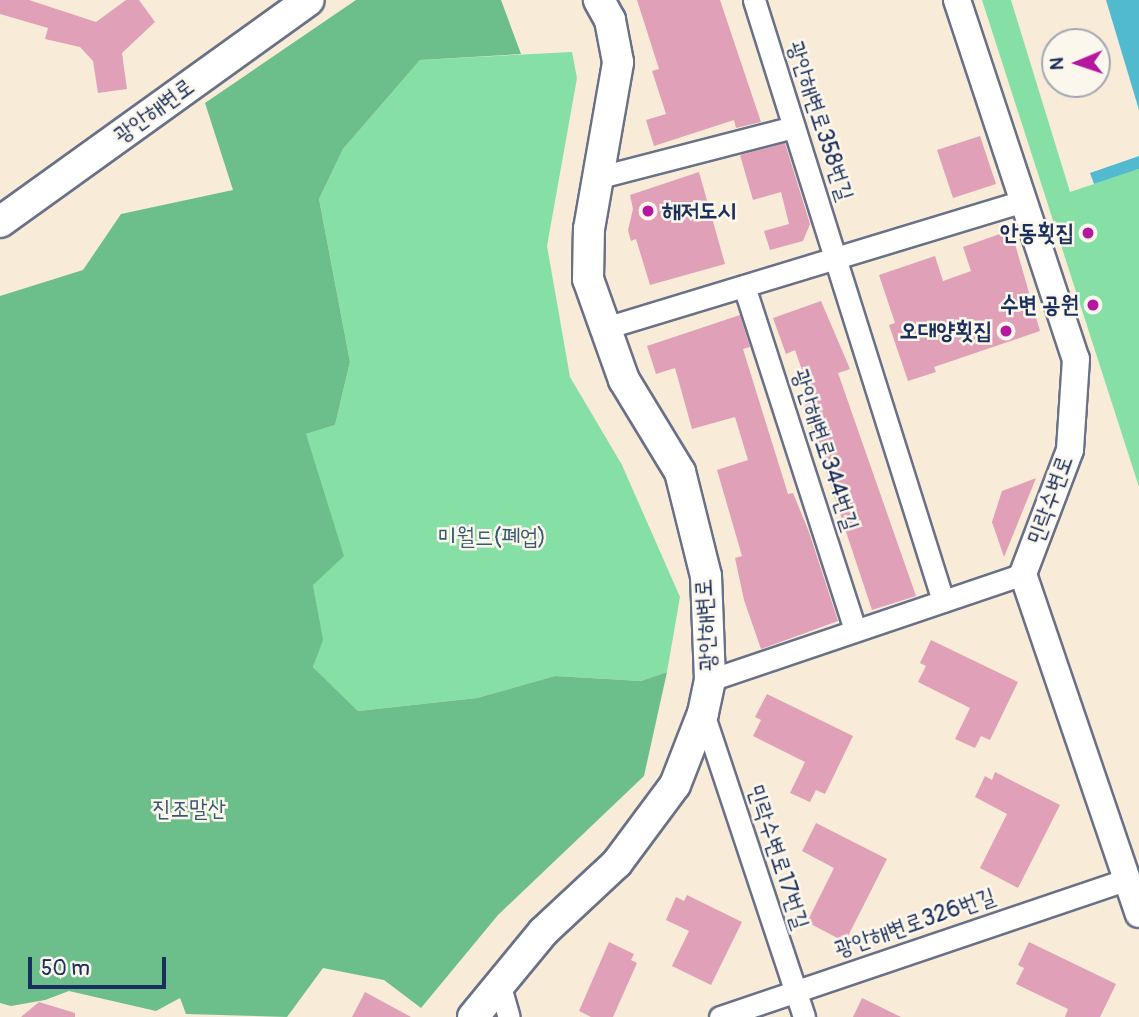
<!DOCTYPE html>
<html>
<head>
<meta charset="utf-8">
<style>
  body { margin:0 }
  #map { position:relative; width:1139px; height:1017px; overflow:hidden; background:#f8ebd7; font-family:Pangolin,"Poor Story",sans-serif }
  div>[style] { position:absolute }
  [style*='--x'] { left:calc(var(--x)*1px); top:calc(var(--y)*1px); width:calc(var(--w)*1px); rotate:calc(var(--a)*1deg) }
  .green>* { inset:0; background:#86dfa5 }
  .forest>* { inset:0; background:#6cbe8a }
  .water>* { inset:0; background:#51bacf }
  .building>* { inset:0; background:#e0a1b8 }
  .roads { filter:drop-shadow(2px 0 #687188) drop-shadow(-2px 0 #687188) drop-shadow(0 2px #687188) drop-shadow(0 -2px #687188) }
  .minor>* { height:21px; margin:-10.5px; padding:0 10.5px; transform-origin:10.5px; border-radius:10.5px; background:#fff }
  .tertiary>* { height:26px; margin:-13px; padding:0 13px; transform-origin:13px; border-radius:13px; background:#fff }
  .secondary>* { height:30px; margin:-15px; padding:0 15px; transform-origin:15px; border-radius:15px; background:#fff }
  .dots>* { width:19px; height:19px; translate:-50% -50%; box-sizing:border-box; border:4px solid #fbf7ec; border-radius:50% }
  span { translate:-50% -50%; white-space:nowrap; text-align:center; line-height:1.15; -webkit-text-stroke:5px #fbf7ec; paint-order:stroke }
  .street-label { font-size:23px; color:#1b2f5e }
  .poi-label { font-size:23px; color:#1b2f5e; font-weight:700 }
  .left { translate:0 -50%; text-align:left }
  .right { translate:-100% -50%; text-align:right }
  .park-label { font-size:23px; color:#365b70 }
  .north { position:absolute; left:1041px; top:28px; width:70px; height:70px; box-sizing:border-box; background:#fbf7ec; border:2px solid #a1a7b3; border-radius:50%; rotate:268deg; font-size:19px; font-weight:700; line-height:28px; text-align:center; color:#1b2f5e }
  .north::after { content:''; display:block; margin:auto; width:24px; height:32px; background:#b5179e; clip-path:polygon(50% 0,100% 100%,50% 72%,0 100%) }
  .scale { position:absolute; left:28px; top:957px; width:138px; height:32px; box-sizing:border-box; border:4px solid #1b2f5e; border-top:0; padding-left:9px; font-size:21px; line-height:24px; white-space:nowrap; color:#1b2f5e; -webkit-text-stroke:5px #fbf7ec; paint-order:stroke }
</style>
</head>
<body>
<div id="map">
  <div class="green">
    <i style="clip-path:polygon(982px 0,1011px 0,1070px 192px,1139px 169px,1139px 487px)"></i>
    <i style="clip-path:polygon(572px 52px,577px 78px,547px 246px,570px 377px,622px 465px,680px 597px,667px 672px,641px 681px,555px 676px,477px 698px,358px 711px,313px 667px,322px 640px,313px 585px,306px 434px,335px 425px,350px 362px,319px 199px,343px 149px,420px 60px)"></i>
  </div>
  <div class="forest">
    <i style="clip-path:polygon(356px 0,501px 0,521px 54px,420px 60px,343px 149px,319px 199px,350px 362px,335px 425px,306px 434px,344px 556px,313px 585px,323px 640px,313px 667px,358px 711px,477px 698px,555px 676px,641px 681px,667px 672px,644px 776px,498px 915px,421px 1008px,384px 980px,323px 968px,287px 1017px,186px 1014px,180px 998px,156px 1011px,69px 991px,45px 1000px,11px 1006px,0 1003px,0 296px,83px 270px,121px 214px,233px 190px,205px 103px)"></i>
  </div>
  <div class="water">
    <i style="clip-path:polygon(1106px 0,1139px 0,1139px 110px)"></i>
    <i style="clip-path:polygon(1139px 156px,1139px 169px,1094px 184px,1090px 173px)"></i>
  </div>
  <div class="building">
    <i style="clip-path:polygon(0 0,29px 0,96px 22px,126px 0,139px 0,155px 22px,122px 53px,127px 89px,98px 93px,93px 61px,80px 47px,45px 39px,48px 28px,0 14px)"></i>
    <i style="clip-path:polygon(637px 0,720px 0,761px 122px,736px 128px,734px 120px,654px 146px,646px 120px,666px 114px,652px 71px,659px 69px)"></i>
    <i style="clip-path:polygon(980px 136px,996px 184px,953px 198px,937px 150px)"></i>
    <i style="clip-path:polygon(785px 143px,810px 224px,803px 241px,770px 250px,764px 231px,789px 224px,781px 192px,753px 200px,740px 155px)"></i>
    <i style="clip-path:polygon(699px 172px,725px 264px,650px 285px,636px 239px,631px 241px,628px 230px,633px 209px,630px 195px)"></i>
    <i style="clip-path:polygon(1011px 230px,1040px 331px,934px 367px,936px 372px,908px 381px,889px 325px,895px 323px,879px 275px,935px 256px,943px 281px,971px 271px,963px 247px)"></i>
    <i style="clip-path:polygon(821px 301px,850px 369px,838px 373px,916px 596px,872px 610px,802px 399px,811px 396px,795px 350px,786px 354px,773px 318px)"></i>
    <i style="clip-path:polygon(740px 315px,750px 347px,743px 349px,774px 449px,788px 494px,793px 493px,809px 532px,838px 621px,761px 649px,744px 600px,735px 558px,742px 556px,717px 470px,748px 460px,735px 417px,692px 429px,675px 368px,656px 374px,647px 346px)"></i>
    <i style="clip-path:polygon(1036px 478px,1004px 557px,992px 522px,1002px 491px)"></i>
    <i style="clip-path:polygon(931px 640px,1018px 682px,990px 740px,981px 736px,975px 748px,955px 739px,970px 708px,918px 682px,926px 666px,920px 663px)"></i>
    <i style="clip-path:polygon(767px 694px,853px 736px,825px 794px,816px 790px,810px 802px,790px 793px,805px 762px,753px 736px,761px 720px,755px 717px)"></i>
    <i style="clip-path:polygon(995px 772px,1060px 805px,1018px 888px,980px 868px,1007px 814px,975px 797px,985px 776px,992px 780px)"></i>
    <i style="clip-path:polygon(816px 823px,887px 859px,845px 942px,807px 922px,834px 868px,802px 851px)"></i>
    <i style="clip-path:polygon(687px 895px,742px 922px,711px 985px,672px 966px,689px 931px,666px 920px,676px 897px,684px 901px)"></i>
    <i style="clip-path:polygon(609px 942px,634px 954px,631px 960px,637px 963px,613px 1017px,591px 1017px,579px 1011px)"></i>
    <i style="clip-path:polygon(1029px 942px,1116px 984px,1100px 1017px,1065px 1017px,1068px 1009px,1016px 984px,1024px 968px,1018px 965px)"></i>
    <i style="clip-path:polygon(365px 992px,411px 1017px,352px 1017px)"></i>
    <i style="clip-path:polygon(862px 998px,901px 1017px,853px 1017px)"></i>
    <i style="clip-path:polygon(39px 1002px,75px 1013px,75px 1017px,21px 1017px)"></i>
  </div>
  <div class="roads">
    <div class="minor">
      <i style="--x:754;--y:0;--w:630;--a:72.54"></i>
      <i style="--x:600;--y:177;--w:200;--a:-14.5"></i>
      <i style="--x:744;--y:286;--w:361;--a:72.1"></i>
      <i style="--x:602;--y:329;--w:438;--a:-16.9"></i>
      <i style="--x:710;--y:680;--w:330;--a:-18.7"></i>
      <i style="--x:703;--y:713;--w:320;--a:71.6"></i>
      <i style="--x:499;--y:983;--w:35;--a:74"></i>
      <i style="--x:720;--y:1017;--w:431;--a:-18.7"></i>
    </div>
    <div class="tertiary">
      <i style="--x:957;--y:0;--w:378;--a:71.7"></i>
      <i style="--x:1076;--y:359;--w:91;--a:93.8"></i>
      <i style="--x:1070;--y:450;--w:133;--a:110.8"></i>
      <i style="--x:1023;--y:574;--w:359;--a:71.2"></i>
    </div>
    <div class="secondary">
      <i style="--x:0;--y:222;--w:380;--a:-35.7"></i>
      <i style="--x:473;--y:1017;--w:110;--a:-50.5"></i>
      <i style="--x:543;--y:932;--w:101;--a:-43"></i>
      <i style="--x:617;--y:863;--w:97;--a:-53.4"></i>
      <i style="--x:675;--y:785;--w:77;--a:-68.7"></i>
      <i style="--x:703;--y:713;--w:34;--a:-78"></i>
      <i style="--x:710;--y:680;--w:104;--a:-92.2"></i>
      <i style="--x:706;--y:576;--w:107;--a:-104"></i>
      <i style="--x:680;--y:472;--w:108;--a:-121.3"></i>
      <i style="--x:624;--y:380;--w:107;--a:-109.6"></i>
      <i style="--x:588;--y:279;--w:50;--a:-88.9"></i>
      <i style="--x:589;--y:229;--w:169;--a:-80.1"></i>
      <i style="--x:618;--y:62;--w:43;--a:-100.8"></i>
      <i style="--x:610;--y:20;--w:23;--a:-119"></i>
    </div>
  </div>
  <div class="dots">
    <i style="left:648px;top:211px;background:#b5179e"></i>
    <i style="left:1088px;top:233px;background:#b5179e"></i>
    <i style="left:1093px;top:305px;background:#b5179e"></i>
    <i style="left:1006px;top:331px;background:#b5179e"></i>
  </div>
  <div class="street-label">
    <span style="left:154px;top:111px;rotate:-36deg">광안해변로</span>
    <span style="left:820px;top:121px;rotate:72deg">광안해변로358번길</span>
    <span style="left:825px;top:450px;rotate:72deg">광안해변로344번길</span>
    <span style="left:1050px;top:500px;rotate:-70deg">민락수변로</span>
    <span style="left:706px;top:625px;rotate:-93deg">광안해변로</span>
    <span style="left:778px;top:857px;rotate:72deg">민락수변로17번길</span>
    <span style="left:915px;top:923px;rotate:-19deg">광안해변로326번길</span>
  </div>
  <div class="poi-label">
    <span class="left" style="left:662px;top:211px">해저도시</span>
    <span class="right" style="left:1074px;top:233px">안동횟집</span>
    <span class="right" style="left:1079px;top:305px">수변 공원</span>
    <span class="right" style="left:992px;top:331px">오대양횟집</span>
  </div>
  <div class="park-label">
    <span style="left:492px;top:537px">미월드(폐업)</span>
    <span style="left:189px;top:809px">진조말산</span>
  </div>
  <div class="north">N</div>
  <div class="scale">50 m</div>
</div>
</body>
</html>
